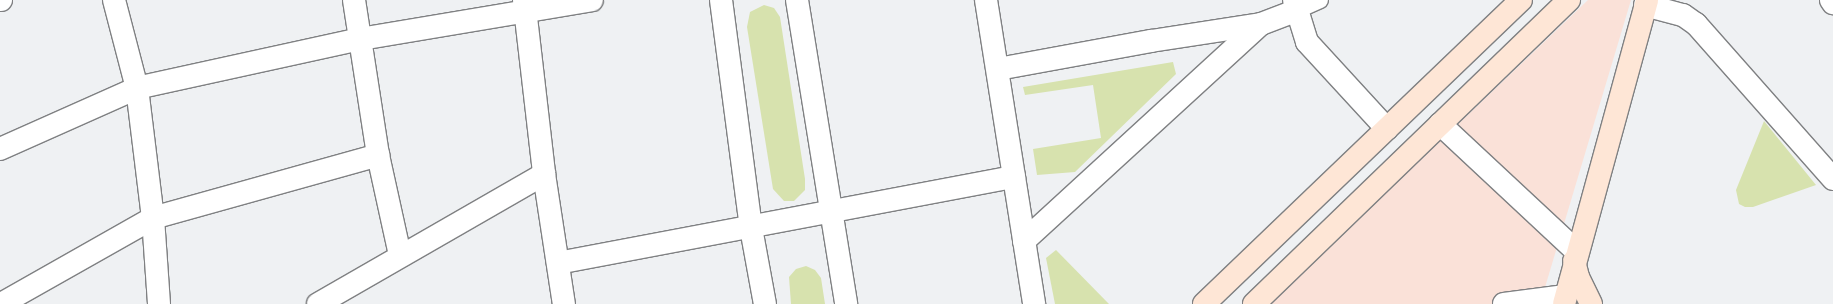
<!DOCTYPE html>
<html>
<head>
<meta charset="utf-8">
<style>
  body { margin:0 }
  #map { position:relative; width:1833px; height:304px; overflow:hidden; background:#eff1f3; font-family:Mulish,sans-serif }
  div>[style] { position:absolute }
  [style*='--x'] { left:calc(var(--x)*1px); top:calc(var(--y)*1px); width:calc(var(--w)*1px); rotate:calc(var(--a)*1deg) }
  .commercial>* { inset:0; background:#fae1d8 }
  .green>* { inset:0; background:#d7e2ae }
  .roads { filter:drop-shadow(1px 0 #7f8082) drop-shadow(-1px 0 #7f8082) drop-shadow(0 1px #7f8082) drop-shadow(0 -1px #7f8082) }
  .lane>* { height:16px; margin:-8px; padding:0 8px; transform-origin:8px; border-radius:8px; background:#fff }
  .street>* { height:22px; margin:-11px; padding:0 11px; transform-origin:11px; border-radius:11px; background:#fff }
  .secondary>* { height:22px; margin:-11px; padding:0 11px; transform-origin:11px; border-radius:11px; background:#fee6d6 }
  span { translate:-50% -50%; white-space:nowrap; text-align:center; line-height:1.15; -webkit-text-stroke:3px #fff; paint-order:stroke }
</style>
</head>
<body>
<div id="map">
  <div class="commercial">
    <i style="clip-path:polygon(1588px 0,1631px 0,1540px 304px,1270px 304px)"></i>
  </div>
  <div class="green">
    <i style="clip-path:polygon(764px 5px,774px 8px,780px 17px,805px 179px,805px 190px,794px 201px,784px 201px,773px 189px,747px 27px,750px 12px)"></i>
    <i style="clip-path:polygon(1173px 62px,1176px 74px,1075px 172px,1037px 175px,1033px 149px,1101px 138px,1093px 85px,1025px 95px,1023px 87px)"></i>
    <i style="clip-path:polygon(1764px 121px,1816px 185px,1753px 207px,1745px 207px,1739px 204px,1736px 190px)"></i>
    <i style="clip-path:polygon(1056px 250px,1109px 304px,1055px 304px,1046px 258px)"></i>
    <i style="clip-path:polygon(806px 266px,815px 270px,821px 278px,825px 304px,791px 304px,789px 277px,796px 269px)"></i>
  </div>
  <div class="roads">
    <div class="lane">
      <i style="--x:1298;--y:10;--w:24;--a:-24"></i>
    </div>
    <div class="street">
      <i style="--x:0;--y:0;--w:1;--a:0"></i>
      <i style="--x:114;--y:0;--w:91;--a:75.4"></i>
      <i style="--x:137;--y:88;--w:131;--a:83"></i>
      <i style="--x:153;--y:218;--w:86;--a:86"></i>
      <i style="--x:354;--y:0;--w:157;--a:81.2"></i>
      <i style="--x:378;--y:155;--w:102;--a:77.6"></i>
      <i style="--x:524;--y:0;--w:175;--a:83.4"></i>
      <i style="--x:544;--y:174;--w:132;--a:81.3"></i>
      <i style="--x:721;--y:0;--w:230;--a:82.5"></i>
      <i style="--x:751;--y:228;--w:77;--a:79.6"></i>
      <i style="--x:797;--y:0;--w:308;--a:80.8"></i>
      <i style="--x:986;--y:0;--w:308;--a:81"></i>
      <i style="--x:1294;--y:0;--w:44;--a:72.8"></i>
      <i style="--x:1307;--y:42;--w:118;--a:47.4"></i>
      <i style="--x:1831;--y:0;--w:4;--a:56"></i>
      <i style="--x:1645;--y:5;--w:39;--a:15"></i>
      <i style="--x:1683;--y:15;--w:16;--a:35"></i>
      <i style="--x:1696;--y:24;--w:207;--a:48.5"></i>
      <i style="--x:998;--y:69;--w:156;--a:-10.4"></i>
      <i style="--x:1151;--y:41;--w:111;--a:-8.8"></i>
      <i style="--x:1440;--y:124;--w:186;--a:43"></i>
      <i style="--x:0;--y:149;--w:150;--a:-24"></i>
      <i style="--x:137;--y:88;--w:228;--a:-12.4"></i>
      <i style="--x:360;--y:39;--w:235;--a:-9.5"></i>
      <i style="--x:1024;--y:241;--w:321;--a:-42.5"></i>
      <i style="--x:1261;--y:24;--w:40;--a:-21"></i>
      <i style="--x:558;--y:263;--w:464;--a:-10.7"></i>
      <i style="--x:1;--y:304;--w:175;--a:-29.5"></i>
      <i style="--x:153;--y:218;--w:234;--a:-15.6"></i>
      <i style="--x:318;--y:304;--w:261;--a:-29.9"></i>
      <i style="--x:1504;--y:304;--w:62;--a:-7.5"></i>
    </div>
    <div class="secondary">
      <i style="--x:1574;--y:261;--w:16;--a:76"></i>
      <i style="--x:1578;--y:277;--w:30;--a:64"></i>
      <i style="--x:1204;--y:304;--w:439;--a:-43.8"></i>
      <i style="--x:1254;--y:304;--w:438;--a:-44"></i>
      <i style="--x:1564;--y:304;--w:315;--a:-74.7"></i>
    </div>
  </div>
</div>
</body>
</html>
